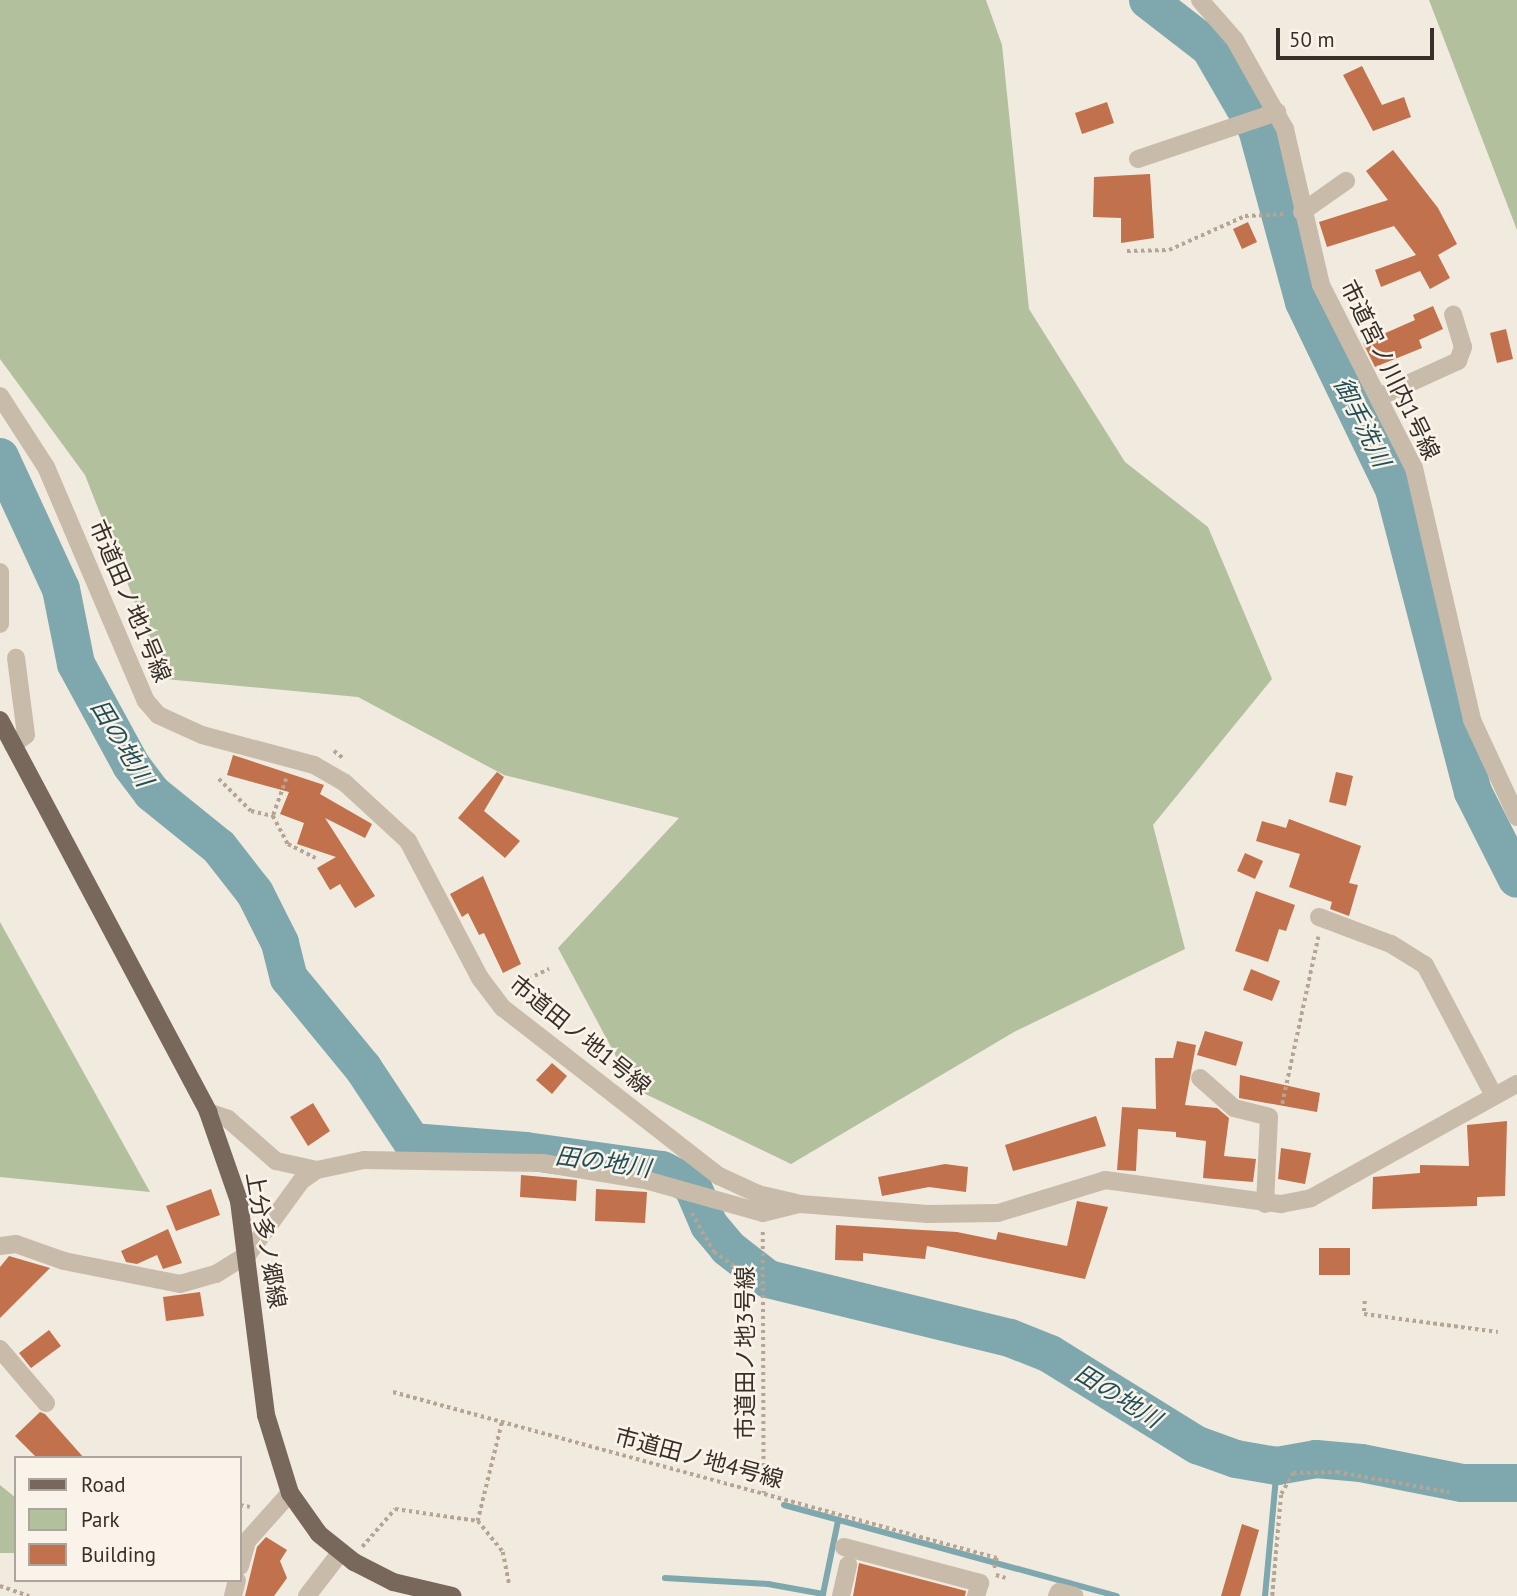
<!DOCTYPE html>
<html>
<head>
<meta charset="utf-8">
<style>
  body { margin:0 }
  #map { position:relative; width:1517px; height:1596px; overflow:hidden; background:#f1eade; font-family:"PT Sans","Noto Sans JP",sans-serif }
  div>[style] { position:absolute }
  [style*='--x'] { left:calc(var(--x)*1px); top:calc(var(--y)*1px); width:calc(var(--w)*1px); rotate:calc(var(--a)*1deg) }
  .green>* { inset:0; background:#b2c09e }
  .stream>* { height:6px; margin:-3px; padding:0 3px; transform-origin:3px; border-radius:3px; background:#7ea8ad }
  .river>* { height:38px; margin:-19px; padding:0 19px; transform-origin:19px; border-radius:19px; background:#7ea8ad }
  .building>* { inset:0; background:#c1714c }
  .path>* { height:3.5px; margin-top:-1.75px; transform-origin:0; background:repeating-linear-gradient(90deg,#b5a594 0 3.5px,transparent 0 7px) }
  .minor>* { height:18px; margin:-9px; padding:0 9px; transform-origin:9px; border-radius:9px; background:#c9bbaa }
  .major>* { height:18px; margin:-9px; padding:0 9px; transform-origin:9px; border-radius:9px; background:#78675b }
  span { translate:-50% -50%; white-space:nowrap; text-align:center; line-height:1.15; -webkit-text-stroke:5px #f9f3ea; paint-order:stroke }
  .street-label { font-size:23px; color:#372f29 }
  .water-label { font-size:24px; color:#204f57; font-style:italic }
  .legend { position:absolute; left:14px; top:1456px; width:228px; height:126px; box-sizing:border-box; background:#f9f3ea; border:2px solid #aba59d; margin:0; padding:9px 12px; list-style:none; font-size:21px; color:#372f29 }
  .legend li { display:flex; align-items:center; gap:14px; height:35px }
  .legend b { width:35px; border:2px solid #aba59d }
  .scale { position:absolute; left:1276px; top:28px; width:158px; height:32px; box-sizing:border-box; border:4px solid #372f29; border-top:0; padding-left:9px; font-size:21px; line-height:24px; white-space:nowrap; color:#372f29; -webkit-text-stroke:5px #f9f3ea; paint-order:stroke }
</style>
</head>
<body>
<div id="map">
  <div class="green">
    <i style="clip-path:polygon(0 0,986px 0,1002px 45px,1029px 309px,1125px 462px,1208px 527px,1272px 679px,1153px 825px,1185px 949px,1014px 1032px,791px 1164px,633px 1088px,558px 948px,679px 818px,504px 775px,358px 697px,165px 679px,85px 475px,0 359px)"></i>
    <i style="clip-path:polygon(1429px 0,1517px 0,1517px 230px)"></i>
    <i style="clip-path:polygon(0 922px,150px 1192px,0 1177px)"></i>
    <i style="clip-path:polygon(0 1485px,16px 1498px,16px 1553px,0 1553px)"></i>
  </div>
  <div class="stream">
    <i style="--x:784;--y:1505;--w:345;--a:15.3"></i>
    <i style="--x:665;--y:1578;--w:103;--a:3.3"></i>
    <i style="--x:768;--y:1584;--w:56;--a:10.3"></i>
    <i style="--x:823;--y:1594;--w:75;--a:-78.4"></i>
    <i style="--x:1265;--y:1596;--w:131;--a:-84.7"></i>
  </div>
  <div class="river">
    <i style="--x:1148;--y:0;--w:78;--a:37.7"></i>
    <i style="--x:1210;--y:48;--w:94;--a:59.9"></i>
    <i style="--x:1257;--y:129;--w:179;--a:74.8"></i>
    <i style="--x:1304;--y:302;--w:208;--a:64.3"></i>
    <i style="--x:1394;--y:489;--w:313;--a:75.4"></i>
    <i style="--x:1473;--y:792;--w:97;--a:63.2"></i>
    <i style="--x:0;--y:457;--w:145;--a:65.2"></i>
    <i style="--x:61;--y:589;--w:76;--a:78.7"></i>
    <i style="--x:76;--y:664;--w:115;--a:61.4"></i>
    <i style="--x:131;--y:765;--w:35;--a:53"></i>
    <i style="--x:152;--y:793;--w:86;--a:38.9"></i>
    <i style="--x:219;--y:847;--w:58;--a:52"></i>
    <i style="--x:255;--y:893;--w:56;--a:63.4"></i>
    <i style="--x:280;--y:943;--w:36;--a:76"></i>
    <i style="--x:289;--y:978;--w:117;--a:50.6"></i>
    <i style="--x:363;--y:1068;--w:89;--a:56.5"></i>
    <i style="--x:412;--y:1142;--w:114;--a:4.5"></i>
    <i style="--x:526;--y:1151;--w:137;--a:8"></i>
    <i style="--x:662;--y:1170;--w:34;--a:27"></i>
    <i style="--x:692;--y:1185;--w:43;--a:67"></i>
    <i style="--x:709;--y:1225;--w:30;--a:50"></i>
    <i style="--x:728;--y:1248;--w:51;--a:37.8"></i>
    <i style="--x:768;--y:1279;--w:249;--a:13.7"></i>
    <i style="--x:1010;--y:1338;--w:43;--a:21.8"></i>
    <i style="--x:1050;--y:1354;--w:173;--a:31.8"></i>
    <i style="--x:1197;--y:1445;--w:41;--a:19.7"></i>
    <i style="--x:1236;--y:1459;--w:42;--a:9.7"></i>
    <i style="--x:1277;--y:1466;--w:40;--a:-10"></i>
    <i style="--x:1316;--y:1459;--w:45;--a:5.1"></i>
    <i style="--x:1361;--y:1463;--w:103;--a:11.2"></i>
    <i style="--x:1462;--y:1483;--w:55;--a:0"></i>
  </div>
  <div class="building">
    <i style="clip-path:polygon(1362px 66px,1382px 105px,1404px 97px,1411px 117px,1373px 131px,1343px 75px)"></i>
    <i style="clip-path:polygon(1107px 102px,1114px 123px,1082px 134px,1075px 113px)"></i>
    <i style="clip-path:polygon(1393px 150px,1438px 208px,1457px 244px,1438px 255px,1450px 278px,1430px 289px,1420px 271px,1381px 287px,1375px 270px,1416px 255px,1394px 226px,1327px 247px,1319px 222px,1388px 200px,1366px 171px)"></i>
    <i style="clip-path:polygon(1150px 174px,1154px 238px,1121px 243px,1121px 218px,1093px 217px,1094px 177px)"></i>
    <i style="clip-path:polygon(1248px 222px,1257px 242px,1242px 249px,1233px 229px)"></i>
    <i style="clip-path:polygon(1433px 306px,1443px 329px,1419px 340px,1422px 348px,1375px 367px,1363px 343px,1415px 320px,1413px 315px)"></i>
    <i style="clip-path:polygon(1506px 329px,1513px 359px,1497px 363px,1490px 333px)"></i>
    <i style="clip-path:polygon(233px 755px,324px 785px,320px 794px,372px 824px,365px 838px,325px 818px,375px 896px,355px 908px,340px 884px,330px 890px,317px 868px,336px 857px,297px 844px,304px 823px,280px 814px,289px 792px,227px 775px)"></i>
    <i style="clip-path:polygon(497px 772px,504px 777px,484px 811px,520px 841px,505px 858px,458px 818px)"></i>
    <i style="clip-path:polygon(1336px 772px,1353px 776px,1346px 806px,1329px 802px)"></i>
    <i style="clip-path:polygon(1289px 819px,1361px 846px,1349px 883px,1358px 885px,1349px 916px,1330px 909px,1332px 902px,1289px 887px,1300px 854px,1256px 841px,1262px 821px,1286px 828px)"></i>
    <i style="clip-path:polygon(1245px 853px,1263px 861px,1255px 879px,1237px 871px)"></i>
    <i style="clip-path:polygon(483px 876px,521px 964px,503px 973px,484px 933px,479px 935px,468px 913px,462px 917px,450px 894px)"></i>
    <i style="clip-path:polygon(1256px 891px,1295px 905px,1286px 931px,1279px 929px,1268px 962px,1235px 951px)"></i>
    <i style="clip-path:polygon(1251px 969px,1280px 981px,1272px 1001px,1243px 990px)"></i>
    <i style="clip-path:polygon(1205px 1031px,1243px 1042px,1236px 1066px,1197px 1055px)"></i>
    <i style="clip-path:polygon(1177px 1041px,1196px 1045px,1185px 1105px,1217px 1108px,1229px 1118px,1224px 1156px,1256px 1159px,1253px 1182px,1203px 1178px,1206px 1141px,1176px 1137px,1176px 1132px,1138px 1129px,1136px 1171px,1117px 1170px,1122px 1107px,1156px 1109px,1155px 1058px,1173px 1058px)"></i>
    <i style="clip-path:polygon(552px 1063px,567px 1076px,552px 1094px,536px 1080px)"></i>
    <i style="clip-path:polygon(1240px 1075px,1320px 1093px,1317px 1112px,1239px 1098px)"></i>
    <i style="clip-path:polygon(313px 1103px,330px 1131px,308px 1146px,290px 1117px)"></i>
    <i style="clip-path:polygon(1096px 1116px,1106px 1146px,1013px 1171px,1005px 1145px)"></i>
    <i style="clip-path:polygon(1507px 1121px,1505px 1196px,1477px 1197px,1477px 1206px,1372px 1209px,1373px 1177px,1420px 1173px,1420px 1165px,1469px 1166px,1467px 1125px)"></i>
    <i style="clip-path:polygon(1281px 1148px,1311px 1153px,1305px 1184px,1278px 1179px)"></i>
    <i style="clip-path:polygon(945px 1164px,968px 1167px,966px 1192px,929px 1187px,882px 1196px,878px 1177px)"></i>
    <i style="clip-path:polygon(521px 1175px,577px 1180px,576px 1201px,520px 1197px)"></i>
    <i style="clip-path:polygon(211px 1189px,220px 1215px,176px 1231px,166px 1206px)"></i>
    <i style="clip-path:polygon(596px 1189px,647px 1192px,645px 1223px,595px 1221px)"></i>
    <i style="clip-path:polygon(1077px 1201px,1108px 1207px,1085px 1279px,927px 1246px,925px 1259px,863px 1253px,863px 1261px,835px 1260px,836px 1225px,957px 1232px,996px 1240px,998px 1232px,1067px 1246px)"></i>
    <i style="clip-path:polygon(168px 1229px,182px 1263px,163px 1269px,157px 1255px,137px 1264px,126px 1262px,121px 1251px)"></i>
    <i style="clip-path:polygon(1319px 1248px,1350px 1248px,1350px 1275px,1319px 1275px)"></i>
    <i style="clip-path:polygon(9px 1256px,50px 1268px,0 1318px,0 1267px)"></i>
    <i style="clip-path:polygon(200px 1292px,204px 1316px,166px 1321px,163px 1297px)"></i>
    <i style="clip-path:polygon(49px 1330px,61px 1346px,31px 1368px,19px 1353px)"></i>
    <i style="clip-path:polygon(40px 1412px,45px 1414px,84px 1458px,37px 1458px,15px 1436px)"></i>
    <i style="clip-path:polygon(1242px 1524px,1259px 1530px,1246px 1576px,1240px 1596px,1221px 1596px)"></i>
    <i style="clip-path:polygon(266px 1537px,287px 1550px,280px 1561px,287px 1578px,274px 1596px,245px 1596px,257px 1547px)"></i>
    <i style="clip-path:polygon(859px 1563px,966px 1591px,965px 1596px,853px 1596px)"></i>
  </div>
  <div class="path">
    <i style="--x:1127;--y:251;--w:42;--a:-1.4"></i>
    <i style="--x:1169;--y:250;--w:83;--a:-24.1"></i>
    <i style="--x:1245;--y:216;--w:41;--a:-2.8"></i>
    <i style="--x:334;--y:751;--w:11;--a:38"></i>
    <i style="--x:219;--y:779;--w:45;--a:45"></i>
    <i style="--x:251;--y:811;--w:23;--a:13"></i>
    <i style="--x:273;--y:816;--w:32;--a:62"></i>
    <i style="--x:288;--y:844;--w:31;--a:27"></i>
    <i style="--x:273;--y:815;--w:41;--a:-70.3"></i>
    <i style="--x:516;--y:993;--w:13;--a:-61"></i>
    <i style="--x:522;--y:982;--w:30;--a:-26"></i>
    <i style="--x:1282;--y:1104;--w:171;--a:-77.8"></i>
    <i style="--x:692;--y:1213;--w:45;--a:60.6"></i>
    <i style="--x:714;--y:1252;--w:57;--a:35.1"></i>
    <i style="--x:763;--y:1232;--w:261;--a:89.8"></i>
    <i style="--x:1365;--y:1301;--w:13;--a:94"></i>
    <i style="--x:1364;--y:1314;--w:135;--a:7.7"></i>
    <i style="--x:393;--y:1392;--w:626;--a:15.37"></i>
    <i style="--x:997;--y:1558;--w:12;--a:104"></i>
    <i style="--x:502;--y:1423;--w:101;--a:103.8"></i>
    <i style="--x:478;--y:1521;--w:40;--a:51"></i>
    <i style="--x:503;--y:1552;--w:32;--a:79"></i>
    <i style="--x:240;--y:1505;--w:10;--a:11"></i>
    <i style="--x:362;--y:1547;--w:50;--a:-49"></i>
    <i style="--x:395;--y:1509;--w:84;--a:8.2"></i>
    <i style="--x:996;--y:1575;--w:10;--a:17"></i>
    <i style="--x:0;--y:1586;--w:31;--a:19"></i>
    <i style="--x:1272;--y:1596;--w:102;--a:-85"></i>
    <i style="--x:1281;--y:1494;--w:24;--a:-60"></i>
    <i style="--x:1293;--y:1473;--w:44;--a:-1.3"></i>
    <i style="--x:1337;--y:1472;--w:114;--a:10.1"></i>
  </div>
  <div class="minor">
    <i style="--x:1200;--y:0;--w:53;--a:48.8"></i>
    <i style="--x:1235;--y:40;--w:102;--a:60.7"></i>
    <i style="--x:1285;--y:129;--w:160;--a:77"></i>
    <i style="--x:1321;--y:285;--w:205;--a:63.1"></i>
    <i style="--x:1414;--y:468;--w:259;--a:77"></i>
    <i style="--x:1472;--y:720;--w:107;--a:65.1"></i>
    <i style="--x:1138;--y:159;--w:147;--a:-18.7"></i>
    <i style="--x:1302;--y:212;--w:54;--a:-35.2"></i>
    <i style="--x:0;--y:396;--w:85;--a:57.1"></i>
    <i style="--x:46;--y:467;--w:254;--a:66.9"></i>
    <i style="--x:146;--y:701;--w:18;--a:49"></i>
    <i style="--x:158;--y:715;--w:48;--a:24.4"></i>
    <i style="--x:202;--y:735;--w:116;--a:15"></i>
    <i style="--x:314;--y:765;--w:36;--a:30"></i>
    <i style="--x:345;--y:783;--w:86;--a:42.6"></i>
    <i style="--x:408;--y:841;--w:155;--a:62.3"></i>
    <i style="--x:480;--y:978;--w:38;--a:53"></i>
    <i style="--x:503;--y:1008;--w:274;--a:37.9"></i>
    <i style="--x:719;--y:1176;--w:43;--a:24.8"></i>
    <i style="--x:758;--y:1194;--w:39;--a:13"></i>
    <i style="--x:1379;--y:397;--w:87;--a:-24.5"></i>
    <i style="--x:1458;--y:361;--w:15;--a:-70"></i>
    <i style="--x:1463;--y:347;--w:34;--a:-107"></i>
    <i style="--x:0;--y:572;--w:52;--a:90"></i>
    <i style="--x:13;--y:745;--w:16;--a:-38"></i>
    <i style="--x:26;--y:735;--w:78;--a:-97.4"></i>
    <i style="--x:1319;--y:917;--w:77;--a:20.6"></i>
    <i style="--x:1391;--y:944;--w:40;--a:32"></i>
    <i style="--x:1425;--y:965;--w:146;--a:62.2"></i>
    <i style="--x:1200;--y:1078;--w:45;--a:41.4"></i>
    <i style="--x:1234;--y:1108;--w:36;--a:14"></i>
    <i style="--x:1269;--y:1117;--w:87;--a:92.6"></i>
    <i style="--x:208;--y:1112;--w:21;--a:19"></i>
    <i style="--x:228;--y:1119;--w:64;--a:41.2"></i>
    <i style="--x:276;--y:1161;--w:42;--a:12.4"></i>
    <i style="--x:0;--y:1246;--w:16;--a:-7"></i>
    <i style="--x:16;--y:1244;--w:51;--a:19.5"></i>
    <i style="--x:64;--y:1261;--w:118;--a:11.2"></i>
    <i style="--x:180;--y:1284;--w:37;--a:-16"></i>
    <i style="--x:216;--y:1274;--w:38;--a:-32"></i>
    <i style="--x:248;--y:1254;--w:90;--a:-54"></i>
    <i style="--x:301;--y:1181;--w:19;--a:-35"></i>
    <i style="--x:317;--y:1170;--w:48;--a:-12"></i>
    <i style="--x:364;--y:1160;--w:178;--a:1"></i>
    <i style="--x:542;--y:1163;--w:109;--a:9.5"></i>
    <i style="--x:649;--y:1181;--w:118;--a:15.7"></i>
    <i style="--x:763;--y:1213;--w:38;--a:-14"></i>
    <i style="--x:800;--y:1204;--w:128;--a:4.5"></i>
    <i style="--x:928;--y:1214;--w:70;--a:-0.8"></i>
    <i style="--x:998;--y:1213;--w:112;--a:-17.1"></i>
    <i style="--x:1105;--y:1180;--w:178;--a:7.8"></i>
    <i style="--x:1281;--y:1204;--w:31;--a:-11"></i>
    <i style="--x:1311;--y:1198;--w:235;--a:-29"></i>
    <i style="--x:0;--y:1349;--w:71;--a:49.6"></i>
    <i style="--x:844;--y:1547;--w:141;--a:14.8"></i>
    <i style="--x:980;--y:1583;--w:14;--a:107"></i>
    <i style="--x:240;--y:1566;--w:26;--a:-74"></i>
    <i style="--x:247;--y:1541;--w:64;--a:-48.1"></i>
    <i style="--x:233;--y:1596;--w:16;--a:-76"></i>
    <i style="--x:307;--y:1596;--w:54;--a:-52.5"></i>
    <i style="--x:841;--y:1596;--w:32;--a:-77"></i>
    <i style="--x:1057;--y:1596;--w:4;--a:-63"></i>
    <i style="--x:1059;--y:1592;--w:16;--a:14"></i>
  </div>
  <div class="major">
    <i style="--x:0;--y:720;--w:444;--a:62"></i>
    <i style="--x:208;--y:1112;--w:94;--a:70.8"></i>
    <i style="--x:239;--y:1201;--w:216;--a:82.8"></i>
    <i style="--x:266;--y:1415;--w:82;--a:72.9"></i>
    <i style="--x:290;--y:1493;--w:50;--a:54.7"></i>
    <i style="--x:319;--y:1534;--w:45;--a:38.7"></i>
    <i style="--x:354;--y:1562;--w:44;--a:27.1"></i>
    <i style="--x:393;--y:1582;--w:61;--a:13.3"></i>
  </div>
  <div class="street-label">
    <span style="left:1390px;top:370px;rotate:64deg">市道宮ノ川内1号線</span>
    <span style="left:130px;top:601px;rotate:67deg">市道田ノ地1号線</span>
    <span style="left:580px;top:1035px;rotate:39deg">市道田ノ地1号線</span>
    <span style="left:266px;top:1240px;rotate:80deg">上分多ノ郷線</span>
    <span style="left:745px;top:1353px;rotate:-90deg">市道田ノ地3号線</span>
    <span style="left:699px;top:1458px;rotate:15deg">市道田ノ地4号線</span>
  </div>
  <div class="water-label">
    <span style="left:1362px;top:422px;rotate:64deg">御手洗川</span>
    <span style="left:122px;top:743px;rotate:59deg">田の地川</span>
    <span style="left:603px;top:1162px;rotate:8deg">田の地川</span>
    <span style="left:1118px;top:1396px;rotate:32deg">田の地川</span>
  </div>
  <ul class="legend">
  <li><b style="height:9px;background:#78675b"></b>Road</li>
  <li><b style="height:19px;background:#b2c09e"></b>Park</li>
  <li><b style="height:19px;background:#c1714c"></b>Building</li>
  </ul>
  <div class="scale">50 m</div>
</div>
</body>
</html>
